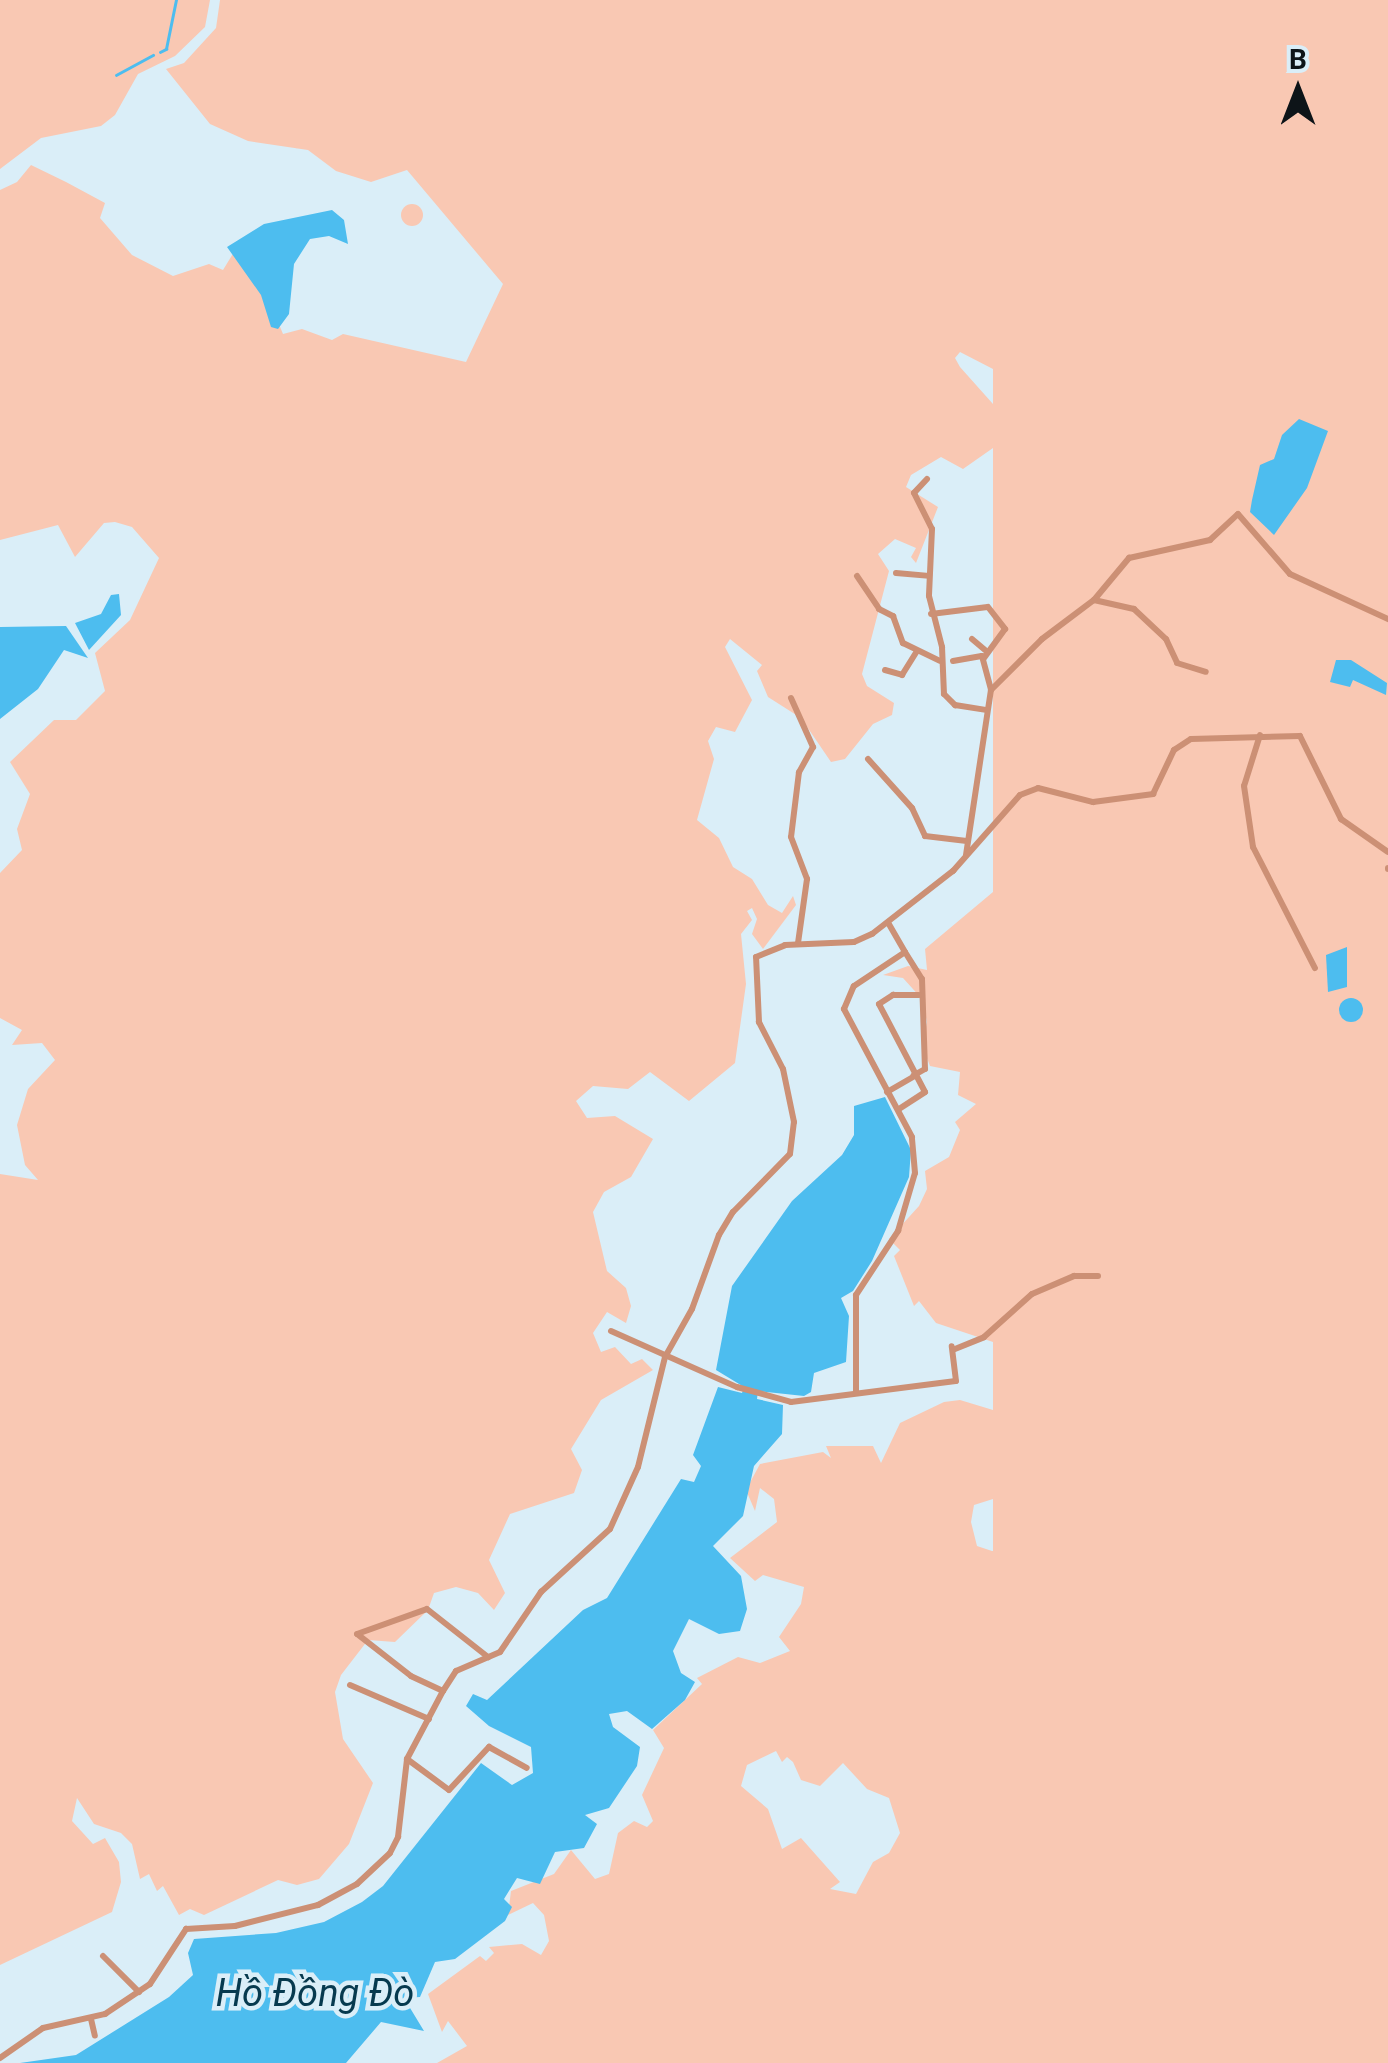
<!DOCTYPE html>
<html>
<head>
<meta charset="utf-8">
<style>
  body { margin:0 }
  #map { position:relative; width:1388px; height:2063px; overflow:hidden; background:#daeef8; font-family:Roboto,sans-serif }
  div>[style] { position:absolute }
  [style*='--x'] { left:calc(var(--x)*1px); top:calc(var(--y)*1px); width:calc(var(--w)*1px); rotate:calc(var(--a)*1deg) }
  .green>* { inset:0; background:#f9c8b3 }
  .round { border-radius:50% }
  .water>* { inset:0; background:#4dbdef }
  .stream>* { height:2.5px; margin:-1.25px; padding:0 1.25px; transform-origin:1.25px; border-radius:1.25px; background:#4dbdef }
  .minor>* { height:6px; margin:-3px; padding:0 3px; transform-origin:3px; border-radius:3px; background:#cc9075 }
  span { translate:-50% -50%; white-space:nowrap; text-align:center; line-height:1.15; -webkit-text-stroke:9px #daeef8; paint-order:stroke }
  .water-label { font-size:38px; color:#073a4f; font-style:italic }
  .north { position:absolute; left:1248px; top:40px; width:100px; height:100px; -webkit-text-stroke:8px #daeef8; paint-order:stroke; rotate:0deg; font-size:28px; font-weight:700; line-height:40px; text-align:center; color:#0d1418 }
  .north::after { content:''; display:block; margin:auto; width:35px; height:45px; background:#0d1418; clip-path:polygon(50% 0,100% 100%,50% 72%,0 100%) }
</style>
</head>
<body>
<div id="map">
  <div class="green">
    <i style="clip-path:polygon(0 0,210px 0,205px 27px,175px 56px,138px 74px,115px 115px,101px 126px,41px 138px,0 169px)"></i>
    <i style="clip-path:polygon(evenodd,220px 0,1388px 0,1388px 2063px,437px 2063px,467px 2046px,448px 2021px,442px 2032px,428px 1994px,480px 1956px,486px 1961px,494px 1953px,489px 1947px,522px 1944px,541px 1955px,549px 1941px,544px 1915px,533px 1903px,508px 1915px,511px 1891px,554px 1874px,571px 1850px,595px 1879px,609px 1874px,618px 1833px,634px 1821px,647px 1827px,653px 1821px,642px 1795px,664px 1748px,653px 1730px,702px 1684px,697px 1678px,738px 1657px,760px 1663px,790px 1651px,779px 1637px,801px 1604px,804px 1587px,763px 1575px,755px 1581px,730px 1558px,777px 1522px,774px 1499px,760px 1488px,755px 1511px,746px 1490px,760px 1464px,823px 1452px,831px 1458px,826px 1446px,873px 1446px,881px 1463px,900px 1423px,944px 1402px,960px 1400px,993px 1410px,993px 1342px,936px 1323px,919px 1301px,914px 1306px,894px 1256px,900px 1250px,889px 1239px,919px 1206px,927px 1189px,925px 1171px,949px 1157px,960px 1130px,955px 1122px,976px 1104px,958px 1095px,960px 1072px,930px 1066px,922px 1045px,927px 1022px,922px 999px,903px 978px,883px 975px,908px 966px,927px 970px,925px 949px,993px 892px,993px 448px,963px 469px,941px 457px,911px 475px,906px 487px,938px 507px,916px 563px,911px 557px,916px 548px,895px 539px,878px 554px,889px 571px,862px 674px,867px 686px,894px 703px,892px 715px,873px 724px,845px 759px,831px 762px,801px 718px,768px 697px,757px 671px,762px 665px,730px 639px,725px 647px,752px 700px,735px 732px,716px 727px,708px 741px,714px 759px,697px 820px,719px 838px,733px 867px,752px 879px,768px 905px,782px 913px,793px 896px,796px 905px,763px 949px,752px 934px,757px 919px,752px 908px,747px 911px,752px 920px,741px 934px,746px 984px,735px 1063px,689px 1101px,650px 1072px,628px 1089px,593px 1086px,576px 1101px,587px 1118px,615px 1116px,653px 1139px,631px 1177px,604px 1192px,593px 1212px,607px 1271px,626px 1288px,631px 1306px,626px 1323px,607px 1312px,593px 1333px,601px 1352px,615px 1347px,631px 1364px,642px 1359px,653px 1370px,601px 1400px,571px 1449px,582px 1470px,574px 1493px,510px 1514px,489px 1560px,505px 1593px,494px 1610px,478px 1593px,456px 1587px,434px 1593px,428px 1610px,395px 1642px,368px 1640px,341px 1675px,335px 1692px,343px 1739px,373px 1783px,349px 1844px,319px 1879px,297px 1885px,278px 1880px,204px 1915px,190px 1909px,179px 1915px,163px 1886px,157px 1891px,149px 1874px,140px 1879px,132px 1844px,121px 1833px,94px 1824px,77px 1798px,72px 1821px,93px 1844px,105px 1838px,119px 1862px,121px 1882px,112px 1912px,0 1965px,0 1174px,38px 1180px,25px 1165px,17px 1125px,28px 1089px,55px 1060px,42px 1043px,12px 1045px,22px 1030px,0 1018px,0 873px,22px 850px,17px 829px,30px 794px,10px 762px,54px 720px,76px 720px,105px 691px,95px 653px,130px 620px,159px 558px,132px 527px,115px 522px,104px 523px,75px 557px,58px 525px,0 540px,0 190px,17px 182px,31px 165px,66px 182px,105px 203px,100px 218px,132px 255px,173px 276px,209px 264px,223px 270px,234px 252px,264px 288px,283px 334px,302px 329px,332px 340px,343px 334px,466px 362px,503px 284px,407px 170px,371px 182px,336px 171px,308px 150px,248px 141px,210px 124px,166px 69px,184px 63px,216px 28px,220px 0,960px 352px,993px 369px,993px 404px,960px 367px,955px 358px,960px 352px,220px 0,993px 1499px,993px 1551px,992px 1551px,977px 1546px,971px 1522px,974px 1505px,993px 1499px,220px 0,776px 1751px,782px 1762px,787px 1757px,793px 1762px,801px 1780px,820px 1786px,843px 1763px,867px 1789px,889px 1798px,900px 1833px,889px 1853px,873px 1862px,856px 1894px,830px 1889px,840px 1882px,801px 1838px,782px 1849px,768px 1809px,741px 1786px,747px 1765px,776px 1751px)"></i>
    <i class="round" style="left:401px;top:204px;width:22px;height:22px"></i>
  </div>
  <div class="water">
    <i style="clip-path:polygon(332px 210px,344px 220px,348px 244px,329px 236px,310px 239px,294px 264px,289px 314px,278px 329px,271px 327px,261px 295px,227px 247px,264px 224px)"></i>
    <i style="clip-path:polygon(1299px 419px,1328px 431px,1307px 488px,1274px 535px,1250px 512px,1252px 500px,1260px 465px,1274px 459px,1282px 435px)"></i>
    <i style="clip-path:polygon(119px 594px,121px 615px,89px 650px,75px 623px,101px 614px,111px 595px)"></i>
    <i style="clip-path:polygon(66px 626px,88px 658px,64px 650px,38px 689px,0 719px,0 627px)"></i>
    <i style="clip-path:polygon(1336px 660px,1351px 660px,1387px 683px,1386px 695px,1353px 680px,1350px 687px,1330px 682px)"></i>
    <i style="clip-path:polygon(1347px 947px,1347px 987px,1328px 992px,1326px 955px)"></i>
    <i class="round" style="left:1339px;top:998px;width:24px;height:24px"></i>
    <i style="clip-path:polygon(885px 1097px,911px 1150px,909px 1177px,872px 1261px,853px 1291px,841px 1298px,849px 1316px,846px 1362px,814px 1373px,811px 1392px,804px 1396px,758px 1391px,757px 1399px,783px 1405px,782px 1434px,754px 1466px,743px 1516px,713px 1546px,741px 1576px,747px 1609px,740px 1631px,719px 1634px,689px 1619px,673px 1651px,681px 1673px,695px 1682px,685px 1700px,652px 1729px,627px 1711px,609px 1714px,613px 1727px,640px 1747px,637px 1766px,609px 1808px,585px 1815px,597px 1824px,584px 1848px,555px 1852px,540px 1884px,517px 1878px,504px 1899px,512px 1907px,505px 1921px,455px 1959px,435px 1962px,420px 1997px,404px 1998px,424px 2031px,381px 2022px,346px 2063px,20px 2063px,76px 2055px,169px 1997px,193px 1975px,188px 1953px,194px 1939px,276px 1933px,324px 1922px,362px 1902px,383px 1886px,481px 1763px,512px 1785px,533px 1773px,531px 1747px,489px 1726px,466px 1706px,473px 1694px,487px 1700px,583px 1610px,607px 1598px,681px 1479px,694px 1482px,701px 1466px,693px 1455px,718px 1387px,742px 1393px,744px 1387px,716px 1370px,732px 1286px,792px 1201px,842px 1155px,854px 1135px,854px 1106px)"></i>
  </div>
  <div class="stream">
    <i style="--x:160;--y:52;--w:7;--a:-27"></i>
    <i style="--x:166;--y:49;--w:50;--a:-78.5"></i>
    <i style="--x:116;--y:75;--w:42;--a:-28.4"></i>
  </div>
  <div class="minor">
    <i style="--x:927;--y:479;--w:19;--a:133"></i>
    <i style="--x:914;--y:493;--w:40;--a:63.4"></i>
    <i style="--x:932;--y:529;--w:67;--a:92.6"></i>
    <i style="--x:929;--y:596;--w:53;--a:75.7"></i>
    <i style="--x:942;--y:647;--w:47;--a:87.6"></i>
    <i style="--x:944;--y:694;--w:16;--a:45"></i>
    <i style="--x:955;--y:705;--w:31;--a:9"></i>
    <i style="--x:896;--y:573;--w:33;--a:5"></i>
    <i style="--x:857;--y:576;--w:40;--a:56"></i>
    <i style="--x:879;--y:609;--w:16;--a:27"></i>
    <i style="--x:893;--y:616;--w:29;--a:70"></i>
    <i style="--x:903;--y:643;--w:41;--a:25.9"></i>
    <i style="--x:1094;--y:600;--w:41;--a:12.7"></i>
    <i style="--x:1134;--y:609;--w:44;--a:43.2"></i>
    <i style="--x:1166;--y:639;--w:26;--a:65"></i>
    <i style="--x:1177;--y:663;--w:30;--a:17"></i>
    <i style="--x:931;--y:614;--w:57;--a:-7"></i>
    <i style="--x:988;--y:607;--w:28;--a:52"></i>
    <i style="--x:1005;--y:629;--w:36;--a:126"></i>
    <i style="--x:972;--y:639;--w:17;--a:40"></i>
    <i style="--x:953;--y:661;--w:29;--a:-10"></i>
    <i style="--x:982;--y:656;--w:35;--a:75"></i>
    <i style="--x:885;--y:670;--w:18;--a:16"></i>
    <i style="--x:902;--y:675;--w:28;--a:-58"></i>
    <i style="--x:791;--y:698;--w:54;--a:65.8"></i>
    <i style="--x:813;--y:747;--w:29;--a:119"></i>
    <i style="--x:799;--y:772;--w:65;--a:97"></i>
    <i style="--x:791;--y:837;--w:45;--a:69.1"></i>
    <i style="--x:807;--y:879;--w:65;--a:98"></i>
    <i style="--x:1260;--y:735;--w:53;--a:107.4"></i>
    <i style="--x:1244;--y:786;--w:62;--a:81.6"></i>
    <i style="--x:1253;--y:847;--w:136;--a:62.9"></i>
    <i style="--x:868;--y:759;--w:66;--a:48.1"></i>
    <i style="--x:912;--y:808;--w:31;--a:65"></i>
    <i style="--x:925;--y:836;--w:42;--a:6.8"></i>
    <i style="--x:966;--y:855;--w:167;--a:-81.4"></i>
    <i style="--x:991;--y:690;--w:72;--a:-45"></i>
    <i style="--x:1042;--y:639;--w:65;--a:-36.9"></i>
    <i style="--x:1094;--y:600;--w:55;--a:-50.2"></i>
    <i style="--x:1129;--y:558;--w:83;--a:-12.5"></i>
    <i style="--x:1210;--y:540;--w:38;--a:-43"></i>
    <i style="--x:1238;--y:514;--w:79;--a:49.1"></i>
    <i style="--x:1290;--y:574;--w:108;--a:24.7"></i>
    <i style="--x:1388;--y:868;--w:1;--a:90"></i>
    <i style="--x:905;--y:952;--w:32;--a:58"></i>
    <i style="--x:922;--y:979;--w:90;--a:88.1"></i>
    <i style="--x:925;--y:1069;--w:13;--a:151"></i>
    <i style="--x:887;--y:1092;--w:32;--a:-30"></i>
    <i style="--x:899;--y:1109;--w:31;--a:-33"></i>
    <i style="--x:925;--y:1092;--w:99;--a:-117.6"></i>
    <i style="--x:879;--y:1004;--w:17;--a:-33"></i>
    <i style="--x:893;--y:995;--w:26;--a:0"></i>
    <i style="--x:611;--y:1331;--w:138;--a:24"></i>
    <i style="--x:737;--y:1387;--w:56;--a:15.5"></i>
    <i style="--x:791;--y:1402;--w:166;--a:-7.3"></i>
    <i style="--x:956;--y:1381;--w:35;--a:-97"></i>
    <i style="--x:955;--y:1349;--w:31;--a:-22"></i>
    <i style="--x:984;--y:1337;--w:64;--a:-41.9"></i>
    <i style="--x:1032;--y:1294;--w:46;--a:-23.2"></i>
    <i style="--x:1074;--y:1276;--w:24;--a:0"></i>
    <i style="--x:856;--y:1393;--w:98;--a:-90"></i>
    <i style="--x:856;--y:1295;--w:77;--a:-56.7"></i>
    <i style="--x:898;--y:1231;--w:60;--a:-73.7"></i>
    <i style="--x:915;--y:1173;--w:36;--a:-95"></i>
    <i style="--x:912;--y:1137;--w:145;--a:-118"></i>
    <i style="--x:844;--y:1009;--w:25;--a:-67"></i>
    <i style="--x:854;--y:986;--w:61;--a:-33.7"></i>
    <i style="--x:905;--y:952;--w:34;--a:-120"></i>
    <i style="--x:350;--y:1685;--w:86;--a:23.3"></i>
    <i style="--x:443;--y:1691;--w:35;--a:-155"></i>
    <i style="--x:411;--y:1676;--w:68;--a:-142.1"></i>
    <i style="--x:357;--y:1634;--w:74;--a:-19.7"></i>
    <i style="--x:427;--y:1609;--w:78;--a:38.2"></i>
    <i style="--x:407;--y:1759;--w:52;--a:36.4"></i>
    <i style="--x:449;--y:1790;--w:59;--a:-47.1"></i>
    <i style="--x:489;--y:1747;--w:43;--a:28.9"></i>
    <i style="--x:103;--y:1956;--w:51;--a:45"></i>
    <i style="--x:91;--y:2019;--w:17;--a:77"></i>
    <i style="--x:0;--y:2058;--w:52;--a:-34.9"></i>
    <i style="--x:43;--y:2028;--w:64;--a:-12.7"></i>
    <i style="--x:105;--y:2014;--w:54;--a:-33.7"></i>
    <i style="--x:150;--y:1984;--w:66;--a:-56.8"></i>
    <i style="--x:186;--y:1929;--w:49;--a:-3.5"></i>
    <i style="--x:235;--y:1926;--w:86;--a:-14.2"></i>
    <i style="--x:318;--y:1905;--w:44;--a:-28.3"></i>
    <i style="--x:357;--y:1884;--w:45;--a:-43.2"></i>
    <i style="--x:390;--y:1853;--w:18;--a:-63"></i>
    <i style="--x:398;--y:1837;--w:79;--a:-83.4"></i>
    <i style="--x:407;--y:1759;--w:77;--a:-62.1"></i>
    <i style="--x:443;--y:1691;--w:24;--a:-57"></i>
    <i style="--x:456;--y:1671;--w:48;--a:-23.4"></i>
    <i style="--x:500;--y:1652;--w:73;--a:-55.7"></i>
    <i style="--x:541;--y:1592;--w:93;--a:-42.4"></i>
    <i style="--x:610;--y:1529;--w:68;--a:-65.7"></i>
    <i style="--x:638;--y:1467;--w:113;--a:-76.2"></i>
    <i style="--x:665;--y:1357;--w:55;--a:-60.6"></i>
    <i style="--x:692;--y:1309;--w:79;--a:-70"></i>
    <i style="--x:719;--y:1235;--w:27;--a:-59"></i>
    <i style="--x:733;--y:1212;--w:81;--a:-45.5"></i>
    <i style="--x:790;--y:1154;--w:32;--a:-83"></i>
    <i style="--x:794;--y:1122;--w:54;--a:-101.7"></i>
    <i style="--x:783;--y:1069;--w:53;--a:-117.1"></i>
    <i style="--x:759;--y:1022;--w:65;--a:-92.6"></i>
    <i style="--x:756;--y:957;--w:31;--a:-22"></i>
    <i style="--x:785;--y:945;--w:69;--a:-2.5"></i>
    <i style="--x:854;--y:942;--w:20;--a:-24"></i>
    <i style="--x:872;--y:934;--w:103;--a:-37.9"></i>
    <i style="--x:953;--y:871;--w:101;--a:-48.6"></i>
    <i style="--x:1020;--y:795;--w:19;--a:-21"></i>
    <i style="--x:1038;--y:788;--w:57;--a:14.3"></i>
    <i style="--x:1093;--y:802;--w:61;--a:-7.6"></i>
    <i style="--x:1153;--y:794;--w:49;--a:-64.5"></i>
    <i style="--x:1174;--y:750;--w:20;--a:-33"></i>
    <i style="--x:1191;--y:739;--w:109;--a:-1.6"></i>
    <i style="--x:1300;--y:736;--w:93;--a:63.7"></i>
    <i style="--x:1341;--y:819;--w:57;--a:35.1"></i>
  </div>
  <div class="water-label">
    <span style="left:315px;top:1994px">Hồ Đồng Đò</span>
  </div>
  <div class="north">B</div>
</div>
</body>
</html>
